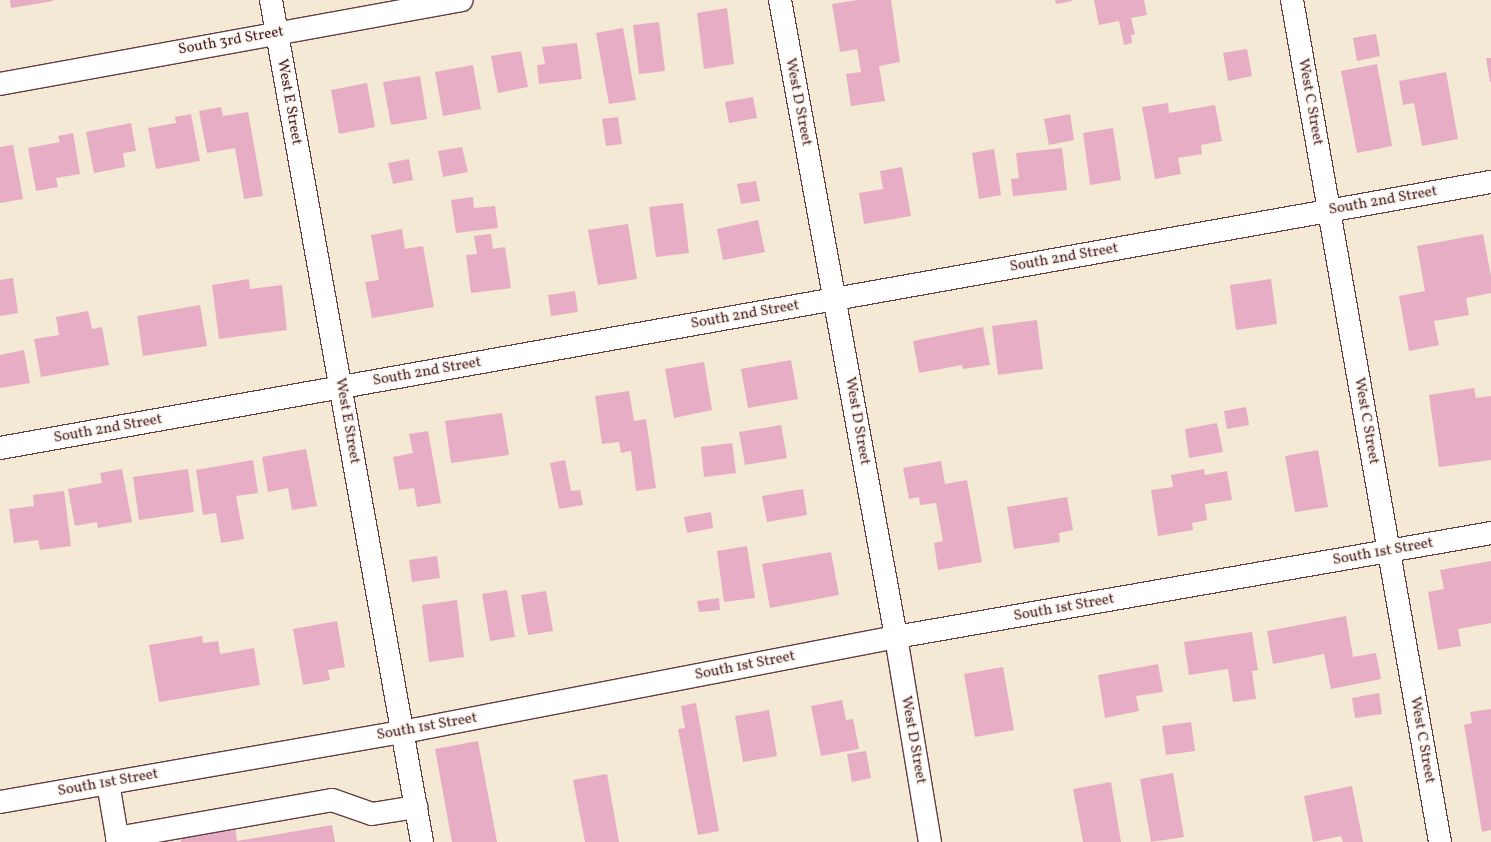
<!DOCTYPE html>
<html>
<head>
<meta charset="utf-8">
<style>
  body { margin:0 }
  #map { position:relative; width:1491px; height:842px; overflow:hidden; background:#f4e9d4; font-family:Vollkorn,serif }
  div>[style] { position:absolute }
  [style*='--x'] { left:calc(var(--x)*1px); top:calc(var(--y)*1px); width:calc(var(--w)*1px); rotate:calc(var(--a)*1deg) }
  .building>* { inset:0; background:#e7adc4 }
  .roads { filter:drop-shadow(1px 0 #643d44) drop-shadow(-1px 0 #643d44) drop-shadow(0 1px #643d44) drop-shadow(0 -1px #643d44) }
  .minor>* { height:22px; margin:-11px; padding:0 11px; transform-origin:11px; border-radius:11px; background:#fff }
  span { translate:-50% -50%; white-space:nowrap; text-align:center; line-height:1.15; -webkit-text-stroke:3px #f7f3e8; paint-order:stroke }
  .street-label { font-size:15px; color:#4a1f2b }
</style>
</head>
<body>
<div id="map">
  <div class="building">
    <i style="clip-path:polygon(10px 0,53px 0,53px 1px,11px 8px)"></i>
    <i style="clip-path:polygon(858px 0,891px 0,900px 62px,879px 66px,885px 101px,851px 106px,846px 74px,861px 72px,857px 49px,840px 52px,832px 4px)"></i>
    <i style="clip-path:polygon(1055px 0,1072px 0,1072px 1px,1056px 4px)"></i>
    <i style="clip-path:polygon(1094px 0,1144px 0,1147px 15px,1131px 18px,1135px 34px,1131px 35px,1132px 43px,1124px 45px,1119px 21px,1099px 25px)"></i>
    <i style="clip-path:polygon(727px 8px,734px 64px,704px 69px,697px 13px)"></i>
    <i style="clip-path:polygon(659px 22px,665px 71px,639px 74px,633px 25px)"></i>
    <i style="clip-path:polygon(623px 28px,636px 100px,609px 104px,596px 33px)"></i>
    <i style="clip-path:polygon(1376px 34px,1380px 56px,1357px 61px,1353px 38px)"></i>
    <i style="clip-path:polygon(577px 43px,582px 79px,539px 84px,537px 65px,545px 64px,542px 47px)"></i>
    <i style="clip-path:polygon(1247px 49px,1252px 76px,1228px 81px,1223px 53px)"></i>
    <i style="clip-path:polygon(521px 51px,528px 87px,498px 93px,491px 56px)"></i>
    <i style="clip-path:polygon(1486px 58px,1491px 58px,1491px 82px,1490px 82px)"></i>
    <i style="clip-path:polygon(1377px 64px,1392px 146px,1357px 153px,1341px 71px)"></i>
    <i style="clip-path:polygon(473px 65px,481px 109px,443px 116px,435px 72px)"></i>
    <i style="clip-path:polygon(1446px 72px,1458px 139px,1422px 146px,1414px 103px,1403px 105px,1399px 81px)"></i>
    <i style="clip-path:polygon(420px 76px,427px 119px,391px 125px,383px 82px)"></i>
    <i style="clip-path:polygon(367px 83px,375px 127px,339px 134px,331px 90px)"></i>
    <i style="clip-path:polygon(753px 97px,757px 118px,729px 123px,725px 102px)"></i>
    <i style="clip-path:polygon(1168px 103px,1169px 113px,1215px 105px,1222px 141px,1201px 145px,1202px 154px,1178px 158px,1181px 174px,1155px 179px,1142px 107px)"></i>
    <i style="clip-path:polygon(221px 107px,223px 116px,248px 112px,263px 196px,244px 199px,235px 148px,207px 153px,199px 111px)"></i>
    <i style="clip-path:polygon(191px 114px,200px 161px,156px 169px,148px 128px,176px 123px,175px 117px)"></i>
    <i style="clip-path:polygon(1070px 114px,1074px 140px,1049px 145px,1044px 119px)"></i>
    <i style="clip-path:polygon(618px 117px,622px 144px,606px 146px,602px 119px)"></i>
    <i style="clip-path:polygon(131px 123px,136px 151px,123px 153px,125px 167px,94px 173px,86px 132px)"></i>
    <i style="clip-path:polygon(1113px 128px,1121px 180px,1090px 185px,1083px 133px)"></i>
    <i style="clip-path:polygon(73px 133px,80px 174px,56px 178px,58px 187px,36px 191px,28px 148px,60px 142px,58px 136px)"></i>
    <i style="clip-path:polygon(13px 145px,23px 199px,0 203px,0 147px)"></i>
    <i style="clip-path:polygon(462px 147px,468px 172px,443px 177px,438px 151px)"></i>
    <i style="clip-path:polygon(1062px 148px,1067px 190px,1013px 196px,1011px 179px,1019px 178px,1016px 153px)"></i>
    <i style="clip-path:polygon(994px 149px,1001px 195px,979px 199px,972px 153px)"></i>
    <i style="clip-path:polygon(409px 159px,413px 180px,393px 184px,388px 163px)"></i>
    <i style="clip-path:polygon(902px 167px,911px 216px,864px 224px,859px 193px,883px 189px,880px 171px)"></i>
    <i style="clip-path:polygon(756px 181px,760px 201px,741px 204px,737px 184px)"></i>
    <i style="clip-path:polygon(473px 197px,474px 208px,495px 206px,498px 228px,456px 233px,451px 200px)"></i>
    <i style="clip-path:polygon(683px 203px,689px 253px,656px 257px,649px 207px)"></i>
    <i style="clip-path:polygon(758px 220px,765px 252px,723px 260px,717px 229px)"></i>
    <i style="clip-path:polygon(628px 224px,637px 279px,598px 285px,588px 230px)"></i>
    <i style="clip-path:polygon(402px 229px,405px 249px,423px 246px,434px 307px,372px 318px,365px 282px,379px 280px,371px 235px)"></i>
    <i style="clip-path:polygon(491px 234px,493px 249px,505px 247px,511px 288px,471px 293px,466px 255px,477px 254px,474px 236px)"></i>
    <i style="clip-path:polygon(1483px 234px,1491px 276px,1491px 293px,1466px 298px,1469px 315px,1434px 321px,1439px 345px,1409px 351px,1399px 296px,1425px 291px,1417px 246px)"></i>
    <i style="clip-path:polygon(13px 278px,18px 313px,0 316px,0 280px)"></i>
    <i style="clip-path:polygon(249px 279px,250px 289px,282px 285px,287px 330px,219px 339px,212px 285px)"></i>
    <i style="clip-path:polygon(1271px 279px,1277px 324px,1236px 330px,1230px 285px)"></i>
    <i style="clip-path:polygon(575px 291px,578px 312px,551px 316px,548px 295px)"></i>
    <i style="clip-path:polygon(200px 305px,207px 346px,143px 356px,137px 316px)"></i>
    <i style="clip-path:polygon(88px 311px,92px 329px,102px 327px,109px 365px,41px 377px,34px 339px,59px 335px,56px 317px)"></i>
    <i style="clip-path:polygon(1037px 320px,1043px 369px,998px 375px,992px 326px)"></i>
    <i style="clip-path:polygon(983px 327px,990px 365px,963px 369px,962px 365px,919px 373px,913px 341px)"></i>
    <i style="clip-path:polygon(24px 350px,30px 383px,0 388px,0 355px)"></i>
    <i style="clip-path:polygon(791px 360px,798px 399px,748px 408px,741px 369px)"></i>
    <i style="clip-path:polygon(704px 362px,712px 410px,674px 418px,665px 369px)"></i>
    <i style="clip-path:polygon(1474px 388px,1476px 398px,1491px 396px,1491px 460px,1439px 467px,1429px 395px)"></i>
    <i style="clip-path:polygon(629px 391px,634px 421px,646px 419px,656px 488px,636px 491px,631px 451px,621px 453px,619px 442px,602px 444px,595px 396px)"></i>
    <i style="clip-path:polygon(1246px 407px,1249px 425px,1227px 429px,1224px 411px)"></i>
    <i style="clip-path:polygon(502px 413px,509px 455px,451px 463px,445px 421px)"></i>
    <i style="clip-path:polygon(1217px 423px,1223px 452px,1189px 458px,1185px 429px)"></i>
    <i style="clip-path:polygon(781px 425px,787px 458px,745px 465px,739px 432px)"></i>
    <i style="clip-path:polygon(428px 431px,441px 503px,417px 507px,414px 488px,399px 490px,393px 457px,413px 453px,409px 434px)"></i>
    <i style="clip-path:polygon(732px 443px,736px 473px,704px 477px,701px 447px)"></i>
    <i style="clip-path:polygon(306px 449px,317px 506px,292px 510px,288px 488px,268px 492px,262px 457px)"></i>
    <i style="clip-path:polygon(1318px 450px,1328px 507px,1295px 512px,1285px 456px)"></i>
    <i style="clip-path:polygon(253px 460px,258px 493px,236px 496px,244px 539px,221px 543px,216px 513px,203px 515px,196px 470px)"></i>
    <i style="clip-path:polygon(565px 460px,571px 491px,580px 490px,583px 505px,559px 509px,550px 463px)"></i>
    <i style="clip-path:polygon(941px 461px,945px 484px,967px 480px,982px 562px,938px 570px,934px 543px,943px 541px,936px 503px,920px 505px,919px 497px,909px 499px,903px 468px)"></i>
    <i style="clip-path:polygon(122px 469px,132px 522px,98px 528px,97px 522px,75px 526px,68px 489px,102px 483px,100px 473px)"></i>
    <i style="clip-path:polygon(188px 469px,194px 512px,139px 520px,133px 477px)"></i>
    <i style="clip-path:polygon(1204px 469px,1205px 475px,1227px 471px,1232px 500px,1205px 504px,1207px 520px,1192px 523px,1193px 530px,1158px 536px,1151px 490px,1173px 487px,1171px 475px)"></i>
    <i style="clip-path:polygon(803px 489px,807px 515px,767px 522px,762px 496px)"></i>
    <i style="clip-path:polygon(64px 491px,71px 546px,40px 550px,38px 540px,14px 543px,9px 509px,34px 506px,33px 495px)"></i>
    <i style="clip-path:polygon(1067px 497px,1073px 530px,1059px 533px,1060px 542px,1014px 549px,1007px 507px)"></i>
    <i style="clip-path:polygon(711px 512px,713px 528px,687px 533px,684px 517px)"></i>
    <i style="clip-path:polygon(747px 546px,755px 598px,724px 602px,717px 551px)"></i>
    <i style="clip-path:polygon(831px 552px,839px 595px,770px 608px,762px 564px)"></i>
    <i style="clip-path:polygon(437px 556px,440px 578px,412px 582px,409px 560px)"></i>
    <i style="clip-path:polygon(1491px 561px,1491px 623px,1458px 629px,1461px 646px,1438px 650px,1428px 592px,1444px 589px,1440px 570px)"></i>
    <i style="clip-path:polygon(507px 590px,515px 637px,490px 641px,482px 594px)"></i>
    <i style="clip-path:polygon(546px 591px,553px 631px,528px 635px,521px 595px)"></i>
    <i style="clip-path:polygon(719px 598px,720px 610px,699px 612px,697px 601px)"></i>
    <i style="clip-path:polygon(457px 600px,464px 657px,429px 662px,422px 605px)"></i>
    <i style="clip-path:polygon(1346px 616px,1353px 657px,1376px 653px,1381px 679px,1331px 689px,1324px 654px,1273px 664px,1267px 631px)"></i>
    <i style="clip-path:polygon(337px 621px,345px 667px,328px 670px,330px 680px,303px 685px,293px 629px)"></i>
    <i style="clip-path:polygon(1252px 632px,1258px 670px,1252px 671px,1256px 699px,1233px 702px,1228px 669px,1189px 675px,1184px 642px)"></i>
    <i style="clip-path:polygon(202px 636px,203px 643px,218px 641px,220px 654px,254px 648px,260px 685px,159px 702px,149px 645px)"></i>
    <i style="clip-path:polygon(1158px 664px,1163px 692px,1136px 696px,1139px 711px,1105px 718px,1098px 675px)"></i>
    <i style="clip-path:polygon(1003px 667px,1014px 730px,975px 737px,964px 674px)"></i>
    <i style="clip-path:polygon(1379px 693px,1382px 714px,1355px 718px,1352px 698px)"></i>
    <i style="clip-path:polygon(842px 700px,846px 720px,853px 719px,859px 749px,821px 756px,811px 706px)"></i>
    <i style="clip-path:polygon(696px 703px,719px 831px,698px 835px,678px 729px,685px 728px,681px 706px)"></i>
    <i style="clip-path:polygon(1491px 709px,1491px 830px,1482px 832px,1464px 725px,1472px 723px,1470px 712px)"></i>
    <i style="clip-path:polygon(769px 710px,777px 756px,743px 762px,735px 716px)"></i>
    <i style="clip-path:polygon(1191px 722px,1195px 751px,1166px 755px,1162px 726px)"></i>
    <i style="clip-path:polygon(478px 741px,497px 842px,452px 842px,435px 749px)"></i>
    <i style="clip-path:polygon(866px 751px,871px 778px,852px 782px,847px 754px)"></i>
    <i style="clip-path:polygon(1173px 773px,1184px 837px,1151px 842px,1140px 779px)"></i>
    <i style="clip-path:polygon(607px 774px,619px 842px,585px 842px,573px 780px)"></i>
    <i style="clip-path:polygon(1111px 782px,1121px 842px,1083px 842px,1073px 789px)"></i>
    <i style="clip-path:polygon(1352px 786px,1363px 842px,1343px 842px,1341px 836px,1313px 842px,1304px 796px)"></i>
    <i style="clip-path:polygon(234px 820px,237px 841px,332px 825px,335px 842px,181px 842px,179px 830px)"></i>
  </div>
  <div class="roads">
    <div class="minor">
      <i style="--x:271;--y:0;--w:855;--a:79.83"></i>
      <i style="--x:780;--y:0;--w:647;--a:79.68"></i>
      <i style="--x:896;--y:637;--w:208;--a:80.6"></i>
      <i style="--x:1292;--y:0;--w:855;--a:80.03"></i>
      <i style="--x:0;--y:84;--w:469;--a:-10.3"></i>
      <i style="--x:0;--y:448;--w:1515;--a:-10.12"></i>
      <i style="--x:108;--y:783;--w:60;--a:80.4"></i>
      <i style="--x:0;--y:802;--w:424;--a:-9.9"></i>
      <i style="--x:418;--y:729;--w:487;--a:-10.9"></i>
      <i style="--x:896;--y:637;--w:604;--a:-9.91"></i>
      <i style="--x:117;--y:838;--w:218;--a:-10"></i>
      <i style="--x:332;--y:800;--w:42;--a:19.3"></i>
      <i style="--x:372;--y:814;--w:45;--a:-9"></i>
    </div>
  </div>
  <div class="street-label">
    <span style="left:231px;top:41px;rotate:-10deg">South 3rd Street</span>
    <span style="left:289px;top:102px;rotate:80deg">West E Street</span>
    <span style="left:798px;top:102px;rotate:79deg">West D Street</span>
    <span style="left:1310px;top:102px;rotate:80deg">West C Street</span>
    <span style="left:1383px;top:201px;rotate:-10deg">South 2nd Street</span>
    <span style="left:1064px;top:258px;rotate:-10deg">South 2nd Street</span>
    <span style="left:745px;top:315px;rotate:-10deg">South 2nd Street</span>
    <span style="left:427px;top:372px;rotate:-10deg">South 2nd Street</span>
    <span style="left:347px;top:421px;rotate:80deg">West E Street</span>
    <span style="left:857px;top:421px;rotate:80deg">West D Street</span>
    <span style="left:1366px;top:421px;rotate:80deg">West C Street</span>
    <span style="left:108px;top:429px;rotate:-10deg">South 2nd Street</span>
    <span style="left:1383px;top:552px;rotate:-10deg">South 1st Street</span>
    <span style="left:1064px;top:608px;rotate:-10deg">South 1st Street</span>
    <span style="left:745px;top:666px;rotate:-11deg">South 1st Street</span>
    <span style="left:427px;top:727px;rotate:-10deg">South 1st Street</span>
    <span style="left:913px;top:740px;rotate:80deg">West D Street</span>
    <span style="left:1422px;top:740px;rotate:80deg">West C Street</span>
    <span style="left:108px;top:783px;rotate:-10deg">South 1st Street</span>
  </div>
</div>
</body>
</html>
